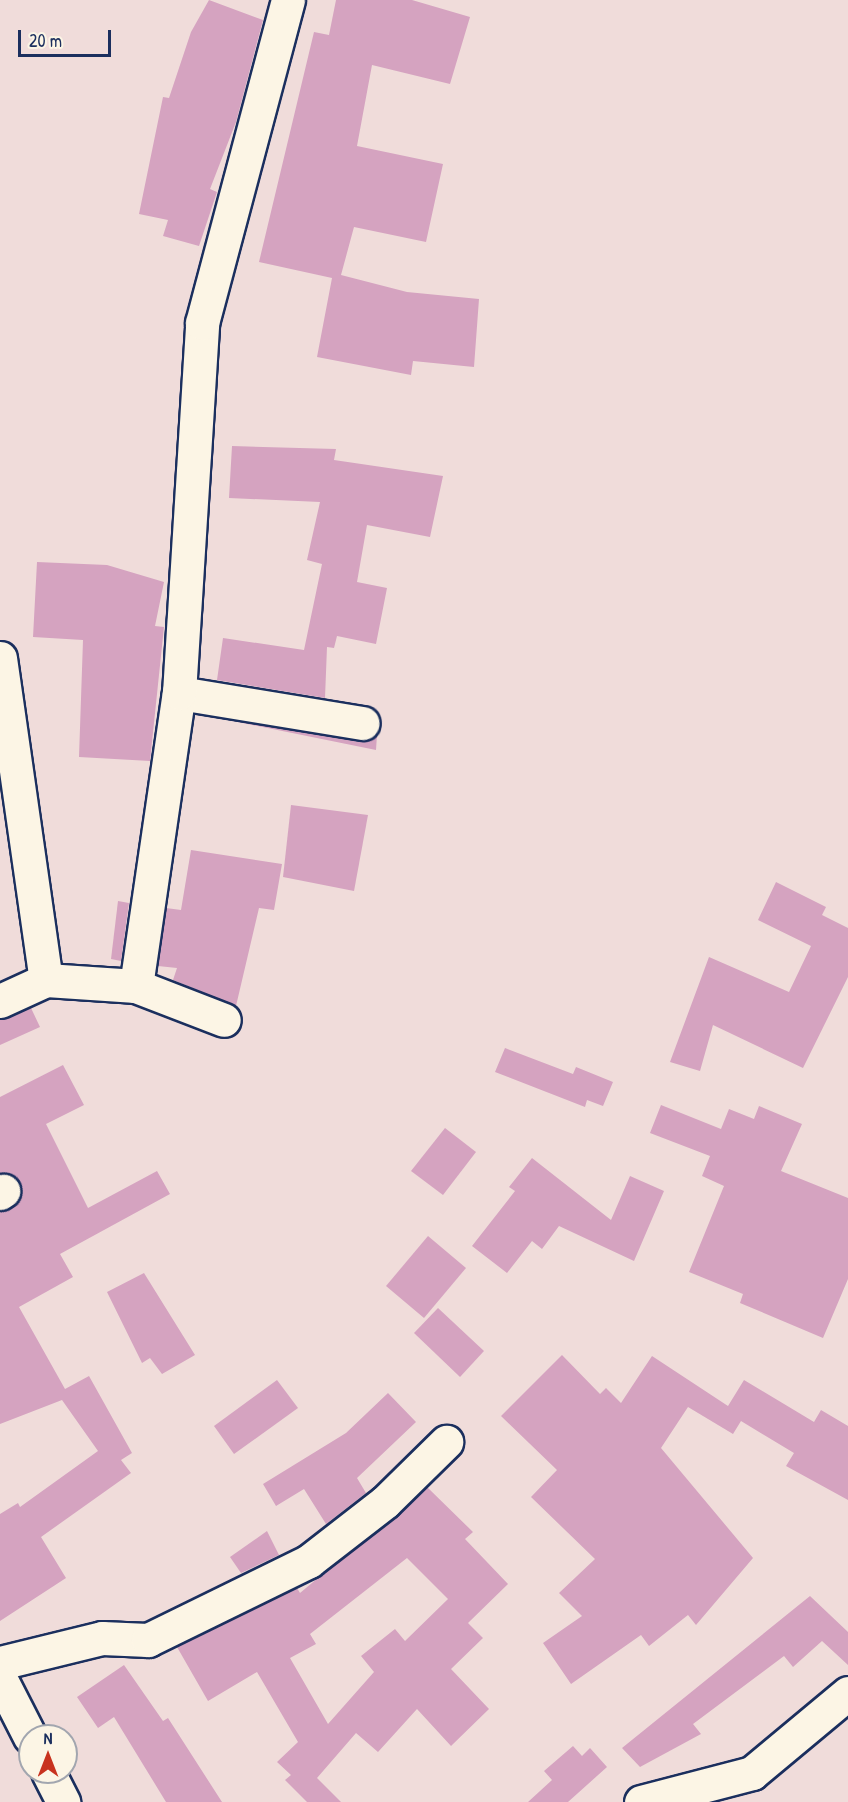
<!DOCTYPE html>
<html>
<head>
<meta charset="utf-8">
<style>
  body { margin:0 }
  #map { position:relative; width:848px; height:1802px; overflow:hidden; background:#f0dcda; font-family:"Patrick Hand",sans-serif }
  div>[style] { position:absolute }
  [style*='--x'] { left:calc(var(--x)*1px); top:calc(var(--y)*1px); width:calc(var(--w)*1px); rotate:calc(var(--a)*1deg) }
  .building>* { inset:0; background:#d5a3c0 }
  .roads { filter:drop-shadow(2px 0 #1b2f5e) drop-shadow(-2px 0 #1b2f5e) drop-shadow(0 2px #1b2f5e) drop-shadow(0 -2px #1b2f5e) }
  .street>* { height:33px; margin:-16.5px; padding:0 16.5px; transform-origin:16.5px; border-radius:16.5px; background:#fcf5e5 }
  span { translate:-50% -50%; white-space:nowrap; text-align:center; line-height:1.15; -webkit-text-stroke:4.5px #fcf5e5; paint-order:stroke }
  .north { position:absolute; left:18px; top:1724px; width:60px; height:60px; box-sizing:border-box; background:#fcf5e5; border:2px solid #a2a6af; border-radius:50%; rotate:0deg; font-size:16px; font-weight:700; line-height:24px; text-align:center; color:#1b2f5e }
  .north::after { content:''; display:block; margin:auto; width:21px; height:27px; background:#c8321e; clip-path:polygon(50% 0,100% 100%,50% 72%,0 100%) }
  .scale { position:absolute; left:18px; top:30px; width:93px; height:27px; box-sizing:border-box; border:3px solid #1b2f5e; border-top:0; padding-left:8px; font-size:18px; line-height:21px; white-space:nowrap; color:#1b2f5e; -webkit-text-stroke:4px #fcf5e5; paint-order:stroke }
</style>
</head>
<body>
<div id="map">
  <div class="building">
    <i style="clip-path:polygon(209px 0,263px 20px,236px 122px,210px 189px,217px 192px,199px 246px,163px 236px,168px 220px,139px 214px,163px 97px,169px 98px,191px 32px)"></i>
    <i style="clip-path:polygon(336px 0,412px 0,470px 17px,450px 84px,372px 65px,357px 146px,443px 164px,426px 242px,354px 227px,341px 275px,407px 292px,479px 299px,474px 367px,413px 361px,411px 375px,317px 357px,332px 278px,259px 262px,314px 32px,329px 35px)"></i>
    <i style="clip-path:polygon(232px 446px,336px 449px,334px 460px,443px 476px,430px 537px,367px 525px,357px 582px,387px 588px,376px 644px,337px 636px,334px 648px,327px 647px,325px 698px,217px 680px,223px 638px,304px 650px,322px 564px,307px 560px,320px 502px,229px 498px)"></i>
    <i style="clip-path:polygon(37px 562px,107px 565px,164px 582px,155px 626px,164px 627px,150px 761px,79px 757px,83px 640px,33px 637px)"></i>
    <i style="clip-path:polygon(213px 717px,360px 742px,377px 735px,376px 750px)"></i>
    <i style="clip-path:polygon(291px 805px,368px 815px,354px 891px,283px 877px)"></i>
    <i style="clip-path:polygon(191px 850px,282px 864px,274px 910px,259px 908px,236px 1006px,173px 980px,177px 968px,158px 966px,166px 908px,181px 910px)"></i>
    <i style="clip-path:polygon(776px 882px,826px 907px,822px 915px,848px 928px,848px 977px,803px 1068px,713px 1025px,700px 1071px,670px 1062px,709px 957px,789px 992px,811px 946px,758px 920px)"></i>
    <i style="clip-path:polygon(118px 901px,129px 903px,121px 961px,111px 959px)"></i>
    <i style="clip-path:polygon(31px 1008px,40px 1027px,0 1045px,0 1019px)"></i>
    <i style="clip-path:polygon(505px 1048px,573px 1074px,576px 1067px,613px 1082px,603px 1106px,587px 1100px,585px 1107px,495px 1072px)"></i>
    <i style="clip-path:polygon(63px 1065px,84px 1105px,46px 1124px,88px 1208px,157px 1171px,170px 1194px,60px 1254px,73px 1277px,19px 1307px,65px 1389px,89px 1376px,132px 1453px,121px 1460px,131px 1473px,41px 1537px,66px 1578px,0 1621px,0 1514px,18px 1503px,20px 1507px,98px 1451px,62px 1400px,0 1424px,0 1212px,14px 1206px,22px 1190px,12px 1175px,0 1173px,0 1097px)"></i>
    <i style="clip-path:polygon(661px 1105px,721px 1129px,729px 1109px,754px 1119px,759px 1106px,802px 1124px,781px 1171px,848px 1198px,848px 1279px,823px 1338px,740px 1303px,743px 1294px,689px 1272px,724px 1186px,702px 1176px,710px 1156px,650px 1133px)"></i>
    <i style="clip-path:polygon(445px 1128px,476px 1152px,443px 1195px,411px 1171px)"></i>
    <i style="clip-path:polygon(532px 1158px,611px 1220px,630px 1176px,664px 1191px,634px 1261px,559px 1226px,542px 1249px,532px 1241px,507px 1273px,472px 1246px,515px 1191px,509px 1187px)"></i>
    <i style="clip-path:polygon(428px 1236px,466px 1268px,424px 1318px,386px 1286px)"></i>
    <i style="clip-path:polygon(144px 1273px,195px 1355px,162px 1374px,150px 1358px,142px 1363px,107px 1292px)"></i>
    <i style="clip-path:polygon(438px 1308px,484px 1351px,460px 1377px,414px 1333px)"></i>
    <i style="clip-path:polygon(562px 1355px,600px 1394px,606px 1388px,621px 1403px,652px 1356px,728px 1406px,744px 1380px,814px 1422px,821px 1410px,848px 1426px,848px 1500px,786px 1466px,794px 1453px,741px 1421px,733px 1434px,688px 1407px,661px 1448px,753px 1558px,696px 1625px,688px 1615px,649px 1646px,641px 1635px,571px 1684px,543px 1643px,582px 1616px,559px 1593px,595px 1559px,531px 1497px,557px 1470px,501px 1416px)"></i>
    <i style="clip-path:polygon(277px 1380px,298px 1408px,234px 1454px,214px 1426px)"></i>
    <i style="clip-path:polygon(388px 1393px,416px 1422px,357px 1478px,366px 1493px,326px 1524px,304px 1489px,276px 1506px,263px 1484px,346px 1433px)"></i>
    <i style="clip-path:polygon(evenodd,427px 1487px,473px 1532px,465px 1539px,508px 1584px,468px 1623px,483px 1638px,451px 1669px,489px 1709px,451px 1746px,417px 1709px,378px 1752px,356px 1733px,317px 1778px,341px 1802px,307px 1802px,285px 1780px,291px 1775px,277px 1762px,298px 1742px,257px 1672px,208px 1701px,177px 1647px,297px 1588px,300px 1593px,427px 1487px,407px 1558px,448px 1599px,405px 1641px,395px 1629px,361px 1656px,374px 1672px,328px 1724px,290px 1658px,316px 1644px,310px 1634px,407px 1558px)"></i>
    <i style="clip-path:polygon(267px 1531px,279px 1555px,241px 1573px,230px 1557px)"></i>
    <i style="clip-path:polygon(810px 1596px,848px 1632px,848px 1665px,822px 1641px,793px 1667px,784px 1656px,693px 1724px,701px 1734px,640px 1767px,622px 1748px)"></i>
    <i style="clip-path:polygon(124px 1665px,163px 1721px,168px 1718px,222px 1802px,166px 1802px,114px 1717px,98px 1728px,77px 1697px)"></i>
    <i style="clip-path:polygon(573px 1746px,582px 1756px,590px 1748px,607px 1767px,568px 1802px,528px 1802px,552px 1780px,544px 1771px)"></i>
  </div>
  <div class="roads">
    <div class="street">
      <i style="--x:0;--y:658;--w:325;--a:81.9"></i>
      <i style="--x:179;--y:693;--w:186;--a:9.3"></i>
      <i style="--x:136;--y:986;--w:296;--a:-81.7"></i>
      <i style="--x:179;--y:693;--w:371;--a:-86.4"></i>
      <i style="--x:202;--y:323;--w:334;--a:-75.1"></i>
      <i style="--x:0;--y:1001;--w:51;--a:-24.5"></i>
      <i style="--x:46;--y:980;--w:90;--a:3.8"></i>
      <i style="--x:136;--y:986;--w:94;--a:21.1"></i>
      <i style="--x:0;--y:1193;--w:4;--a:-34"></i>
      <i style="--x:0;--y:1663;--w:105;--a:-13.8"></i>
      <i style="--x:102;--y:1638;--w:46;--a:2.5"></i>
      <i style="--x:148;--y:1640;--w:179;--a:-26.1"></i>
      <i style="--x:309;--y:1561;--w:96;--a:-37.8"></i>
      <i style="--x:385;--y:1502;--w:86;--a:-44.5"></i>
      <i style="--x:0;--y:1678;--w:66;--a:63"></i>
      <i style="--x:48;--y:1772;--w:34;--a:63"></i>
      <i style="--x:641;--y:1802;--w:115;--a:-14.6"></i>
      <i style="--x:752;--y:1773;--w:125;--a:-39.8"></i>
    </div>
  </div>
  <div class="north">N</div>
  <div class="scale">20 m</div>
</div>
</body>
</html>
